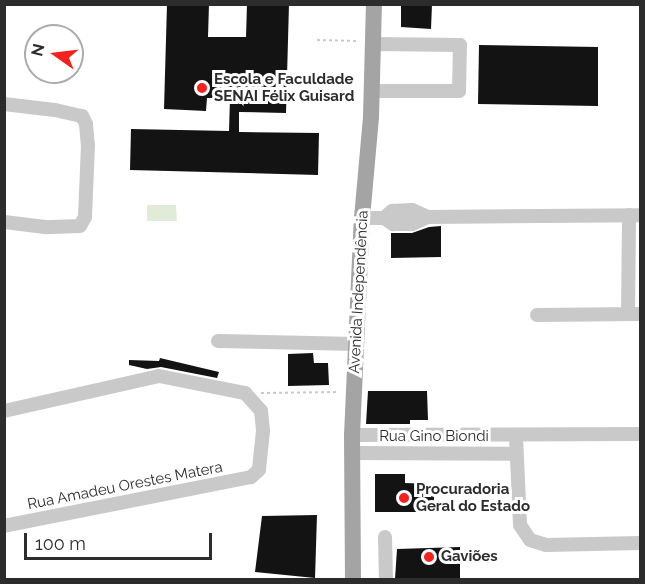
<!DOCTYPE html>
<html>
<head>
<meta charset="utf-8">
<style>
  body { margin:0 }
  #map { position:relative; width:645px; height:584px; overflow:hidden; background:#fff; font-family:Raleway,sans-serif }
  div>[style] { position:absolute }
  [style*='--x'] { left:calc(var(--x)*1px); top:calc(var(--y)*1px); width:calc(var(--w)*1px); rotate:calc(var(--a)*1deg) }
  .green>* { inset:0; background:#e1ecd8 }
  .building>* { inset:0; background:#131313 }
  .path>* { height:2px; margin-top:-1px; transform-origin:0; background:repeating-linear-gradient(90deg,#c9c9c9 0 3px,transparent 0 6px) }
  .minor>* { height:14px; margin:-7px; padding:0 7px; transform-origin:7px; border-radius:7px; background:#c9c9c9 }
  .major>* { height:16px; margin:-8px; padding:0 8px; transform-origin:8px; border-radius:8px; background:#a4a4a4 }
  .dots>* { width:16px; height:16px; translate:-50% -50%; box-sizing:border-box; border:3px solid #fff; border-radius:50% }
  span { translate:-50% -50%; white-space:nowrap; text-align:center; line-height:1.15; -webkit-text-stroke:6px #fff; paint-order:stroke }
  .poi-label { font-size:15px; color:#2c2c2c; font-weight:700 }
  .left { translate:0 -50%; text-align:left }
  .street-label { font-size:15px; color:#2c2c2c }
  .frame { position:absolute; inset:0; border:6px solid #2c2c2c; pointer-events:none }
  .north { position:absolute; left:24px; top:24px; width:60px; height:60px; box-sizing:border-box; background:#fff; border:2px solid #ababab; border-radius:50%; rotate:284deg; font-size:16px; font-weight:700; line-height:24px; text-align:center; color:#2c2c2c }
  .north::after { content:''; display:block; margin:auto; width:21px; height:27px; background:#f5211d; clip-path:polygon(50% 0,100% 100%,50% 72%,0 100%) }
  .scale { position:absolute; left:24px; top:533px; width:188px; height:27px; box-sizing:border-box; border:3px solid #2c2c2c; border-top:0; padding-left:8px; font-size:18px; line-height:21px; white-space:nowrap; color:#2c2c2c; -webkit-text-stroke:4px #fff; paint-order:stroke }
</style>
</head>
<body>
<div id="map">
  <div class="green">
    <i style="clip-path:polygon(147px 205px,176px 205px,177px 221px,147px 221px)"></i>
  </div>
  <div class="building">
    <i style="clip-path:polygon(167px 4px,209px 4px,208px 37px,246px 37px,247px 4px,289px 4px,286px 113px,239px 112px,239px 132px,319px 133px,318px 175px,130px 170px,131px 129px,229px 131px,230px 98px,207px 98px,206px 111px,164px 109px)"></i>
    <i style="clip-path:polygon(401px 4px,432px 4px,431px 29px,401px 27px)"></i>
    <i style="clip-path:polygon(479px 45px,598px 47px,598px 106px,478px 104px)"></i>
    <i style="clip-path:polygon(441px 226px,441px 257px,391px 258px,391px 233px,412px 233px,429px 227px)"></i>
    <i style="clip-path:polygon(313px 353px,314px 363px,328px 363px,329px 385px,288px 386px,288px 354px)"></i>
    <i style="clip-path:polygon(160px 358px,219px 372px,217px 378px,161px 367px,147px 369px,129px 365px,129px 360px,159px 361px)"></i>
    <i style="clip-path:polygon(368px 391px,427px 391px,428px 420px,410px 420px,410px 424px,366px 424px)"></i>
    <i style="clip-path:polygon(375px 474px,405px 474px,405px 483px,434px 484px,434px 512px,375px 512px)"></i>
    <i style="clip-path:polygon(317px 515px,315px 578px,255px 572px,262px 516px)"></i>
    <i style="clip-path:polygon(460px 547px,460px 579px,395px 579px,397px 549px)"></i>
  </div>
  <div class="path">
    <i style="--x:317;--y:40;--w:41;--a:1.4"></i>
    <i style="--x:261;--y:393;--w:78;--a:-0.7"></i>
  </div>
  <div class="minor">
    <i style="--x:371;--y:91;--w:88;--a:0"></i>
    <i style="--x:459;--y:91;--w:46;--a:-88.8"></i>
    <i style="--x:460;--y:45;--w:87;--a:-179.3"></i>
    <i style="--x:4;--y:104;--w:51;--a:6.7"></i>
    <i style="--x:55;--y:110;--w:28;--a:13"></i>
    <i style="--x:82;--y:116;--w:9;--a:63"></i>
    <i style="--x:86;--y:124;--w:21;--a:85"></i>
    <i style="--x:88;--y:145;--w:72;--a:92.4"></i>
    <i style="--x:85;--y:217;--w:10;--a:119"></i>
    <i style="--x:80;--y:226;--w:35;--a:178"></i>
    <i style="--x:45;--y:227;--w:41;--a:-173"></i>
    <i style="--x:362;--y:218;--w:22;--a:0"></i>
    <i style="--x:384;--y:218;--w:11;--a:-41"></i>
    <i style="--x:392;--y:211;--w:20;--a:-3"></i>
    <i style="--x:412;--y:210;--w:17;--a:24"></i>
    <i style="--x:384;--y:218;--w:11;--a:34"></i>
    <i style="--x:393;--y:224;--w:19;--a:0"></i>
    <i style="--x:412;--y:224;--w:17;--a:-24"></i>
    <i style="--x:428;--y:217;--w:212;--a:-0.5"></i>
    <i style="--x:628;--y:314;--w:99;--a:-89.4"></i>
    <i style="--x:537;--y:315;--w:103;--a:-0.6"></i>
    <i style="--x:218;--y:341;--w:138;--a:1.2"></i>
    <i style="--x:4;--y:411;--w:159;--a:-12.7"></i>
    <i style="--x:159;--y:376;--w:88;--a:11.2"></i>
    <i style="--x:245;--y:393;--w:24;--a:48"></i>
    <i style="--x:261;--y:411;--w:20;--a:84"></i>
    <i style="--x:263;--y:431;--w:39;--a:96"></i>
    <i style="--x:259;--y:470;--w:11;--a:139"></i>
    <i style="--x:251;--y:477;--w:252;--a:168.8"></i>
    <i style="--x:352;--y:435;--w:288;--a:-0.2"></i>
    <i style="--x:516;--y:436;--w:89;--a:87.4"></i>
    <i style="--x:520;--y:525;--w:18;--a:56"></i>
    <i style="--x:530;--y:540;--w:17;--a:17"></i>
    <i style="--x:546;--y:545;--w:94;--a:-1.2"></i>
    <i style="--x:351;--y:453;--w:165;--a:0.3"></i>
    <i style="--x:385;--y:537;--w:43;--a:88.7"></i>
  </div>
  <div class="major">
    <i style="--x:353;--y:580;--w:145;--a:-90.4"></i>
    <i style="--x:352;--y:435;--w:217;--a:-87.4"></i>
    <i style="--x:362;--y:218;--w:101;--a:-84.9"></i>
    <i style="--x:371;--y:117;--w:113;--a:-88.5"></i>
  </div>
  <div class="dots">
    <i style="left:202px;top:88px;background:#f5211d"></i>
    <i style="left:404px;top:498px;background:#f5211d"></i>
    <i style="left:429px;top:557px;background:#f5211d"></i>
  </div>
  <div class="poi-label">
    <span class="left" style="left:214px;top:88px">Escola e Faculdade<br>SENAI Félix Guisard</span>
    <span class="left" style="left:416px;top:498px">Procuradoria<br>Geral do Estado</span>
    <span class="left" style="left:441px;top:557px">Gaviões</span>
  </div>
  <div class="street-label">
    <span style="left:359px;top:292px;rotate:-87deg">Avenida Independência</span>
    <span style="left:434px;top:437px">Rua Gino Biondi</span>
    <span style="left:125px;top:486px;rotate:-11deg">Rua Amadeu Orestes Matera</span>
  </div>
  <div class="frame"></div>
  <div class="north">N</div>
  <div class="scale">100 m</div>
</div>
</body>
</html>
